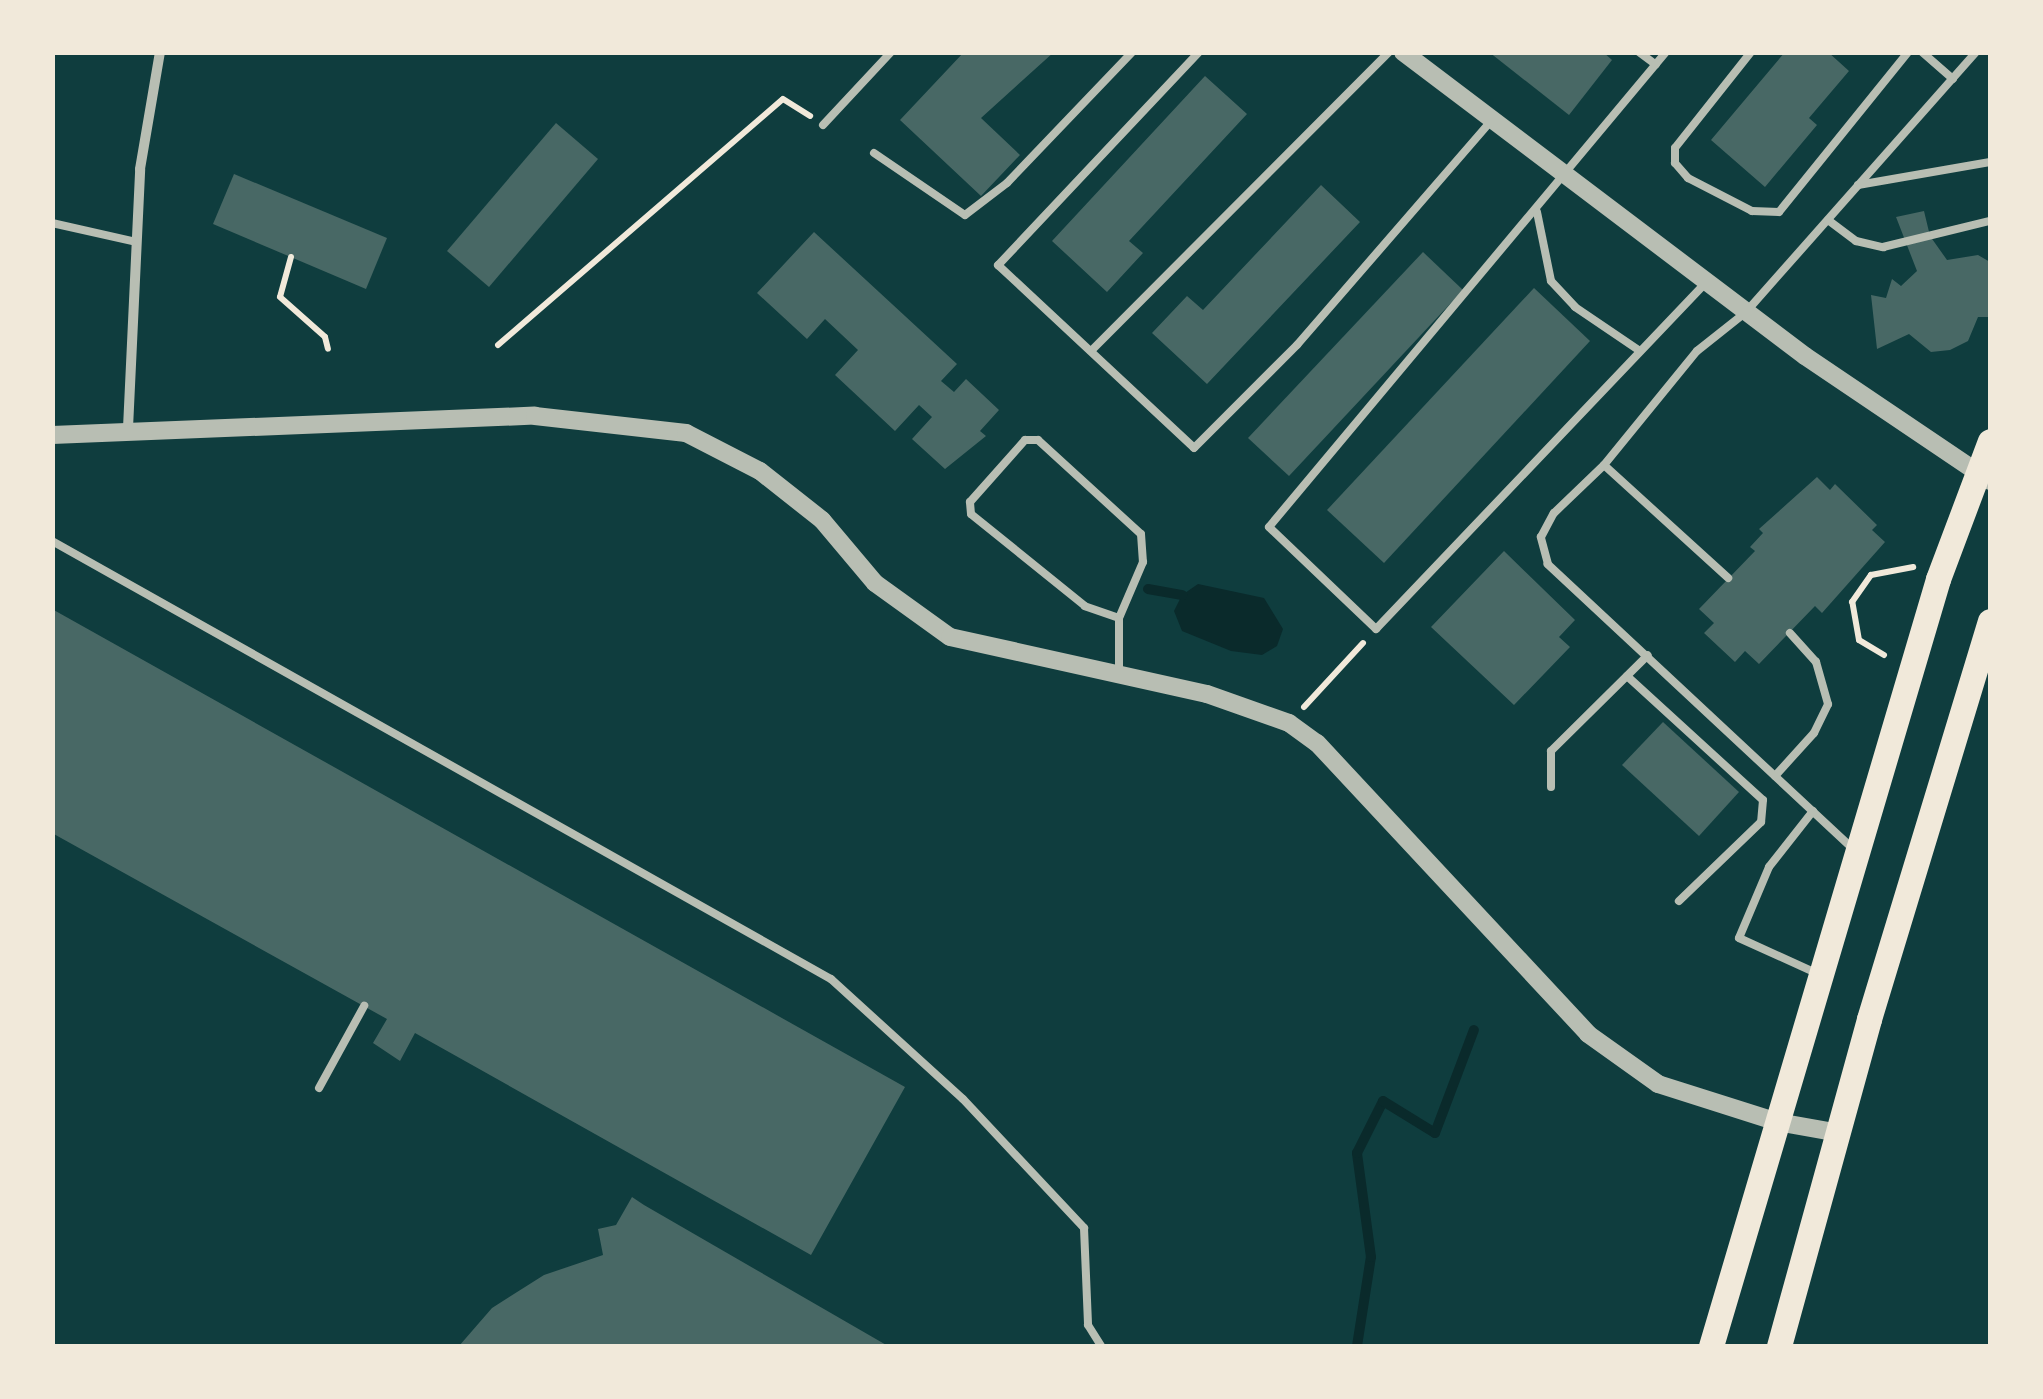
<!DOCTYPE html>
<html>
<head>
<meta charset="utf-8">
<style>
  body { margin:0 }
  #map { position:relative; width:2043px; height:1399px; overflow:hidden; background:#0f3d3e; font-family:"Work Sans",sans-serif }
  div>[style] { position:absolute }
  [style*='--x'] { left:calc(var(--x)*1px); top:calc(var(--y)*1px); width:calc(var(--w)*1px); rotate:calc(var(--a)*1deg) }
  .water>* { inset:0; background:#0a2a2b }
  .stream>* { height:10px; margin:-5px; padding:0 5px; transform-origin:5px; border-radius:5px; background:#0a2a2b }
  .building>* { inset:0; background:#486865 }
  .path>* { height:6px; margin:-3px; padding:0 3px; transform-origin:3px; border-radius:3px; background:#f1e9da }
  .service>* { height:8px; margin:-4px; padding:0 4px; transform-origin:4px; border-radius:4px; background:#b8beb3 }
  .minor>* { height:10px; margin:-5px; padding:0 5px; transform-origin:5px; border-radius:5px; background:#b8beb3 }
  .tertiary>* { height:18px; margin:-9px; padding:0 9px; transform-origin:9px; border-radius:9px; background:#b8beb3 }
  .primary>* { height:25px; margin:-12.5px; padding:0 12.5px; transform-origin:12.5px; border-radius:12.5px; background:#f1e9da }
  span { translate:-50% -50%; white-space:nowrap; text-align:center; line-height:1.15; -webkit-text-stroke:8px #f1e9da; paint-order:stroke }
  .frame { position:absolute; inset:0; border:55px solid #f1e9da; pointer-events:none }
</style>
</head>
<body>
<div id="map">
  <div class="water">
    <i style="clip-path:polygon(1198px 584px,1264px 598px,1283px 629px,1277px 646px,1262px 655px,1231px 651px,1182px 631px,1174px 611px,1182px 595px)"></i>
  </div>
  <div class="stream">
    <i style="--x:1148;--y:589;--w:35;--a:10"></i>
    <i style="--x:1357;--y:1346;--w:90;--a:-81.1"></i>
    <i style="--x:1371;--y:1257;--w:105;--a:-97.7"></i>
    <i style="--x:1357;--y:1153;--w:58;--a:-63.4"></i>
    <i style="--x:1383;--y:1101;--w:61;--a:31.6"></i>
    <i style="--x:1435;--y:1133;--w:110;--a:-69.3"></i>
  </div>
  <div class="building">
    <i style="clip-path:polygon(964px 52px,1054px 52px,981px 118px,1020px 155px,981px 196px,900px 120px)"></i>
    <i style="clip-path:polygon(1489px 52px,1603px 52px,1612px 60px,1569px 115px)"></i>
    <i style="clip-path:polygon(1785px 52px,1828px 52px,1849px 71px,1809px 118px,1817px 125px,1765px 187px,1711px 140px)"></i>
    <i style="clip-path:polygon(1205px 76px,1247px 114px,1129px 241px,1143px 253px,1107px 292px,1052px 241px)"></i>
    <i style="clip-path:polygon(556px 123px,598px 159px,489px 287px,447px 251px)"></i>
    <i style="clip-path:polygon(234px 174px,387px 238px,366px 289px,213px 224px)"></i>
    <i style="clip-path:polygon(1321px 185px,1360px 222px,1207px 384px,1152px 333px,1187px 296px,1203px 310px)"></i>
    <i style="clip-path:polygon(1924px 211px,1930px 236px,1947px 260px,1978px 255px,1990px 262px,1990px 317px,1978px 317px,1968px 341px,1950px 350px,1931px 352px,1909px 334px,1877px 349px,1871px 295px,1886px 298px,1892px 279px,1901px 286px,1917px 271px,1896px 217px)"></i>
    <i style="clip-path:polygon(814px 232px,957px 364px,941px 381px,954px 392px,966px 379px,999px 410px,980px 431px,986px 436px,945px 469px,912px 439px,932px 417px,919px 405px,895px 431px,835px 375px,858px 350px,825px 319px,807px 339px,757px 293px)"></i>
    <i style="clip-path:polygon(1423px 252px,1463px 290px,1289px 476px,1248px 438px)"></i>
    <i style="clip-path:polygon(1534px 288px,1590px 341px,1384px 563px,1327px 510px)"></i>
    <i style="clip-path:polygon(1817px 477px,1830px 490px,1835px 484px,1877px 525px,1872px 530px,1885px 542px,1822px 613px,1815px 606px,1759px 664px,1745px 651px,1735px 662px,1704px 633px,1714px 623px,1699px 609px,1755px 551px,1750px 547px,1763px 533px,1759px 529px)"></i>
    <i style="clip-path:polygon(1504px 551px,1575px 620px,1559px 637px,1570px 647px,1514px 705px,1431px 627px)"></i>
    <i style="clip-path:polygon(52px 609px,905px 1087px,811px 1255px,415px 1033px,400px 1061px,373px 1043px,387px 1019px,52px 833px)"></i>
    <i style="clip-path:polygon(1663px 722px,1739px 792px,1699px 836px,1622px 765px)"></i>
    <i style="clip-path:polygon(632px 1197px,644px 1205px,888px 1346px,459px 1346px,492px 1308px,544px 1275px,603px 1255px,598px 1229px,616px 1225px)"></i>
  </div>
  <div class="path">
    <i style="--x:291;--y:257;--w:41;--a:105.4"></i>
    <i style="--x:280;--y:297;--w:60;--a:41.6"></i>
    <i style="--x:325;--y:337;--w:12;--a:76"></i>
    <i style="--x:498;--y:345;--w:376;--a:-40.8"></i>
    <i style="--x:783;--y:99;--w:32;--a:32"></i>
    <i style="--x:1884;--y:655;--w:29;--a:-149"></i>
    <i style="--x:1859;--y:640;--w:39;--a:-100"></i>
    <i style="--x:1852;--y:602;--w:33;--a:-55"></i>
    <i style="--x:1871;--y:575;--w:43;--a:-10.8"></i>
    <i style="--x:1304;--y:707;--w:87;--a:-47.3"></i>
  </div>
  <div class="service">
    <i style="--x:1199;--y:52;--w:293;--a:133.3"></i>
    <i style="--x:998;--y:265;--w:268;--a:43"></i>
    <i style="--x:1194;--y:448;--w:146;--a:-45"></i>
    <i style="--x:1297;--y:345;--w:298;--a:-49.1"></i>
    <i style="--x:1639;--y:52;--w:21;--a:37"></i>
    <i style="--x:1666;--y:52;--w:619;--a:129.89"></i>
    <i style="--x:1269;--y:527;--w:148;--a:43.6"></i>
    <i style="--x:1376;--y:629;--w:479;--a:-46.4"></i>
    <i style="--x:1751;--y:52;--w:122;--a:128.4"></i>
    <i style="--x:1675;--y:148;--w:15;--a:90"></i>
    <i style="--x:1675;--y:163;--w:20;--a:49"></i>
    <i style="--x:1688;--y:178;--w:72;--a:27.3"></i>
    <i style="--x:1752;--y:211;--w:27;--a:2"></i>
    <i style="--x:1779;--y:212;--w:206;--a:-51.1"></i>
    <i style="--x:1922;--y:52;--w:41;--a:41.1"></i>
    <i style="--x:823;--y:125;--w:100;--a:-47"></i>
    <i style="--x:874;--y:153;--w:110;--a:34.3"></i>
    <i style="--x:965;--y:215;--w:53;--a:-37.3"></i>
    <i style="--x:1007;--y:183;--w:181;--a:-46.3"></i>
    <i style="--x:1858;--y:185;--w:134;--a:-9.9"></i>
    <i style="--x:1537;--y:212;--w:70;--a:78.5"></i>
    <i style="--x:1551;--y:281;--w:35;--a:47"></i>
    <i style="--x:1575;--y:307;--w:78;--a:34.1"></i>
    <i style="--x:1828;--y:220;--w:35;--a:37"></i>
    <i style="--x:1856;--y:241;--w:28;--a:13"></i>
    <i style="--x:1883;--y:247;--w:110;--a:-13.7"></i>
    <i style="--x:52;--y:223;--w:86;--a:12.7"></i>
    <i style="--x:1091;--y:351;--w:422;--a:-45.1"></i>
    <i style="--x:1604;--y:465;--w:168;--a:42.3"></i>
    <i style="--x:52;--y:541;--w:894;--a:29.35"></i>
    <i style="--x:831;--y:979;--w:178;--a:42.3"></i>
    <i style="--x:963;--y:1099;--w:177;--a:46.8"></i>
    <i style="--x:1084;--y:1228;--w:97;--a:87.6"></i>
    <i style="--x:1088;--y:1325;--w:25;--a:58"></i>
    <i style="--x:1119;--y:618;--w:36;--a:-161"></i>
    <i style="--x:1085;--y:606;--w:146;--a:-141.1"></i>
    <i style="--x:971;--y:514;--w:12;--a:-95"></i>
    <i style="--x:970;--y:502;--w:83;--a:-48.4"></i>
    <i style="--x:1025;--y:440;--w:13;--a:0"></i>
    <i style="--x:1038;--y:440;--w:139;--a:42.4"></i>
    <i style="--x:1141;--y:534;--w:28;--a:86"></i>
    <i style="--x:1143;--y:562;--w:61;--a:113.2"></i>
    <i style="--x:1119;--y:618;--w:55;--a:90"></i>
    <i style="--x:1627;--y:676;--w:184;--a:42.4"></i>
    <i style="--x:1763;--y:800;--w:22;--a:95"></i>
    <i style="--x:1761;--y:822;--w:114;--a:136.1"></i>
    <i style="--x:1775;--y:776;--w:58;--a:-47.8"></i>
    <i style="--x:1814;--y:733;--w:32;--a:-64"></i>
    <i style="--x:1828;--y:704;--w:44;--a:-105.9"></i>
    <i style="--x:1816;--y:662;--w:39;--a:-132"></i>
    <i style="--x:1551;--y:787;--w:36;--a:-90"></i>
    <i style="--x:1551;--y:751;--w:136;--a:-44.7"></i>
    <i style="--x:1813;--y:811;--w:71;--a:128.2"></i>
    <i style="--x:1769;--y:867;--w:77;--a:112.9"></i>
    <i style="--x:1739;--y:938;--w:85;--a:24.4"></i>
    <i style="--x:1851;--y:847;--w:415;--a:-137"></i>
    <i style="--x:1548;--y:564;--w:28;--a:-105"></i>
    <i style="--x:1541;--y:537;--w:27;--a:-62"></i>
    <i style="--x:1554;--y:513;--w:69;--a:-43.8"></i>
    <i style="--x:1604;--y:465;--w:147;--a:-50.8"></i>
    <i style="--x:1697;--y:351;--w:63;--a:-38.5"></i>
    <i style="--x:1746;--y:312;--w:347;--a:-48.5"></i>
    <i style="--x:319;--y:1088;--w:94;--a:-61.2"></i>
  </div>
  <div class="minor">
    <i style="--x:128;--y:428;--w:259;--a:-87.3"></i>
    <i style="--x:140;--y:169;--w:119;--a:-80.3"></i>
  </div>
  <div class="tertiary">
    <i style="--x:1403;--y:52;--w:504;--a:37.1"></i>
    <i style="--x:1805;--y:356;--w:223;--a:34"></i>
    <i style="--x:52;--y:435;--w:483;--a:-2.3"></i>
    <i style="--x:535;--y:416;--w:152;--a:6.4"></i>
    <i style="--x:686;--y:433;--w:83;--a:27.2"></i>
    <i style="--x:760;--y:471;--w:79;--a:38.3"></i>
    <i style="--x:822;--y:520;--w:82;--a:49.9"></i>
    <i style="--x:875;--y:583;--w:92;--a:35.8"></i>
    <i style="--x:950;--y:637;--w:263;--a:12.5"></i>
    <i style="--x:1207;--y:694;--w:87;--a:19.5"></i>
    <i style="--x:1289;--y:723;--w:34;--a:36"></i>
    <i style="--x:1317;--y:743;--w:398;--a:47"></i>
    <i style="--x:1588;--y:1034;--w:86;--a:35.5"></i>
    <i style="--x:1658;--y:1084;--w:126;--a:17.6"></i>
    <i style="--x:1778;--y:1122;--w:63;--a:10.1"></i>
  </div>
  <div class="primary">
    <i style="--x:1711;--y:1346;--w:800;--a:-73.51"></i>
    <i style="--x:1938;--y:579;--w:147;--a:-69.4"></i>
    <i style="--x:1779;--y:1346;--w:339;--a:-74.6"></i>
    <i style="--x:1869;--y:1019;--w:416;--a:-73.1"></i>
  </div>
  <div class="frame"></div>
</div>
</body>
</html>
